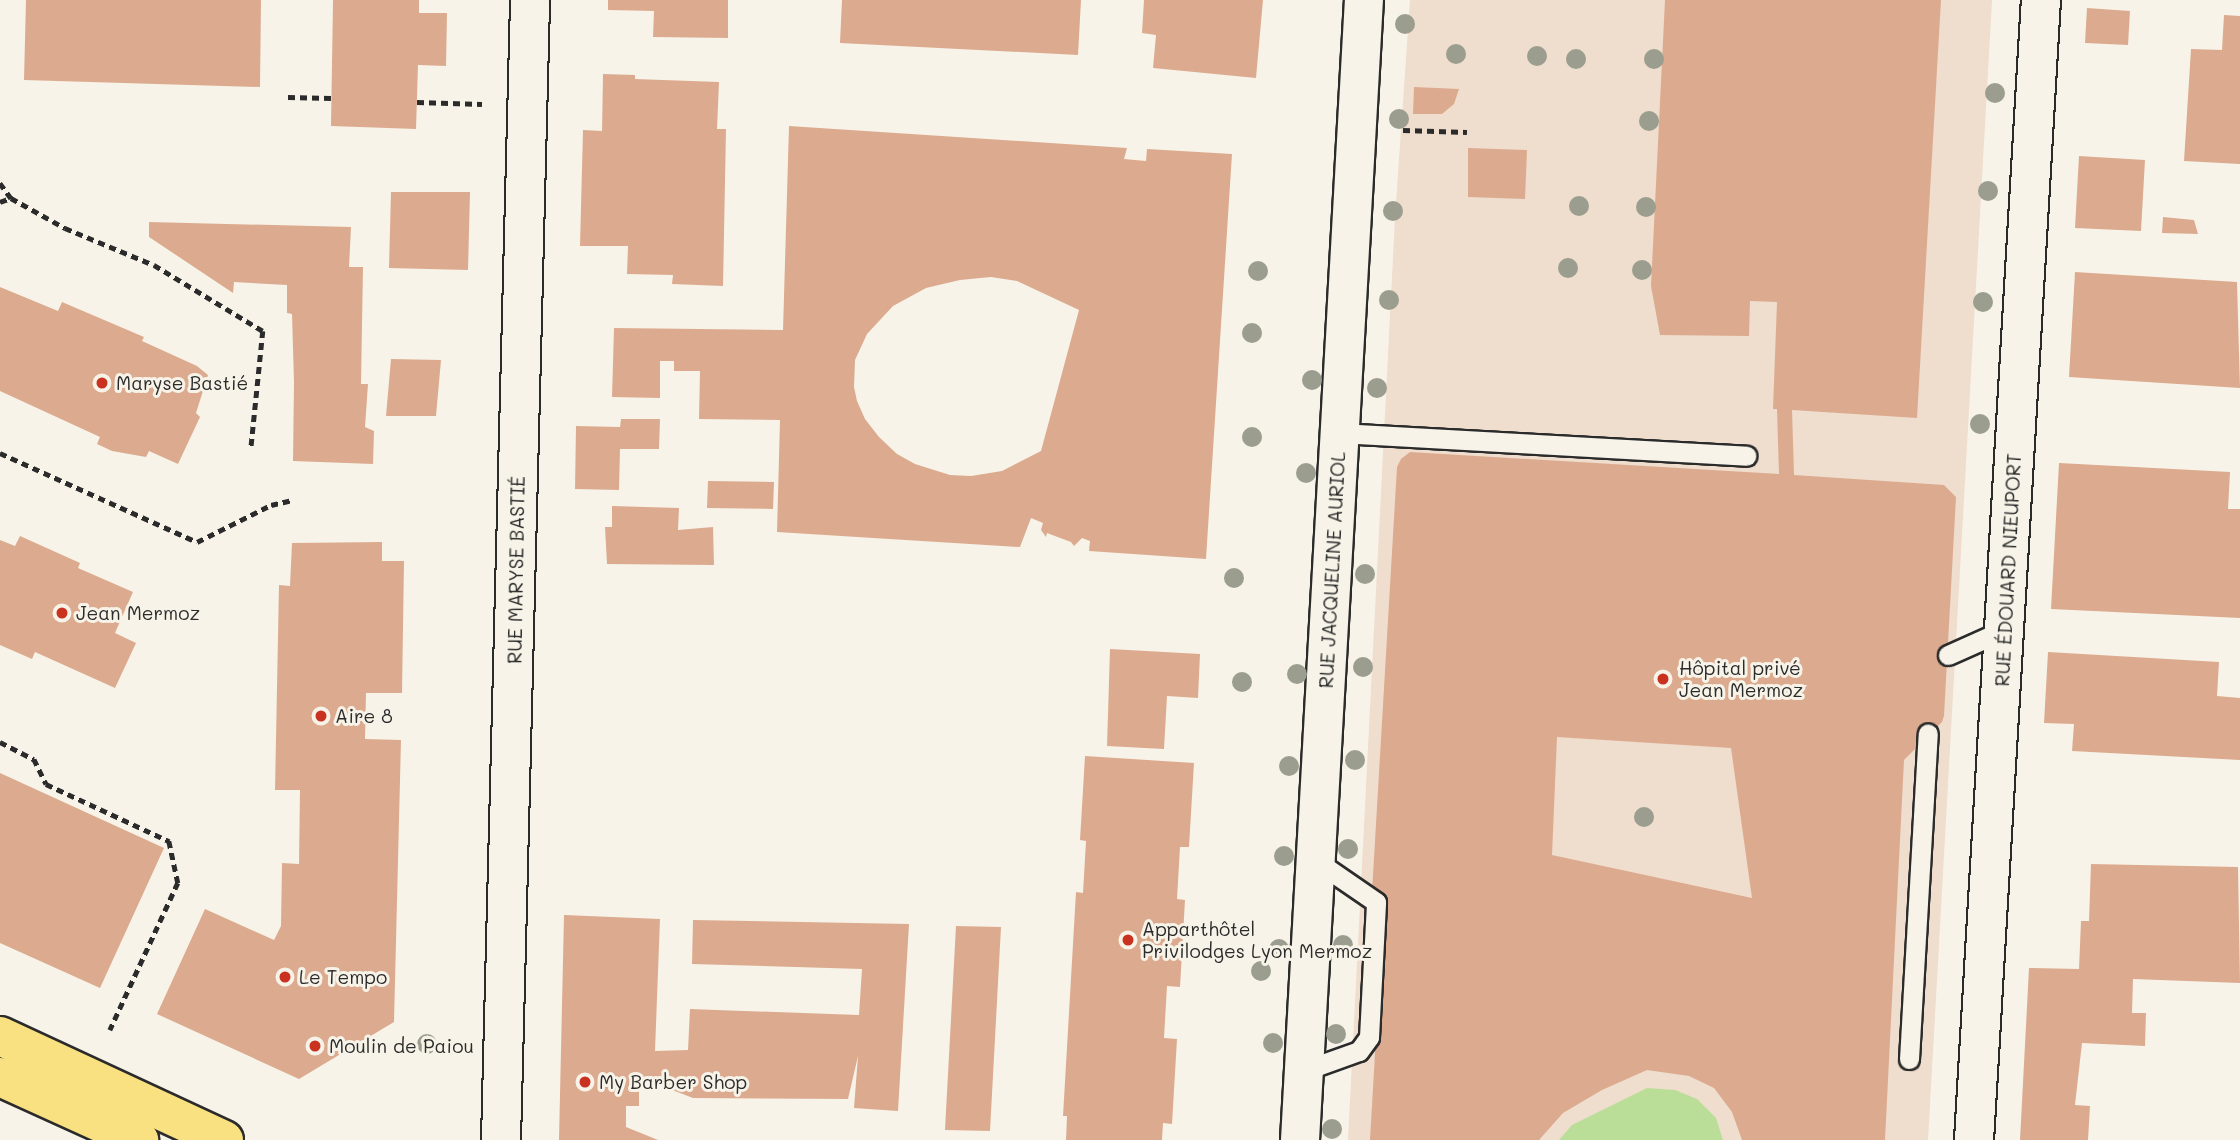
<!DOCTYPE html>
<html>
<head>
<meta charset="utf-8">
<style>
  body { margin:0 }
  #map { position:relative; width:2240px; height:1140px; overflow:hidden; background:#f7f3e8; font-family:Mali,sans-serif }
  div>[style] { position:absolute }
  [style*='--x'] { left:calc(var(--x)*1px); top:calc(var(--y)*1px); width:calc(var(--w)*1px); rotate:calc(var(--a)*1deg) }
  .built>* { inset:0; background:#efddcd }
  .green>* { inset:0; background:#bade98 }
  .building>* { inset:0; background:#dcab8f }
  .path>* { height:4.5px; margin-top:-2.25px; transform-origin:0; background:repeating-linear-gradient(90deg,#2b2b2b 0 7px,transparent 0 12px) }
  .roads { filter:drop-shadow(2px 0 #2b2b2b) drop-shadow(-2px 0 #2b2b2b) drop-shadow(0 2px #2b2b2b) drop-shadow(0 -2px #2b2b2b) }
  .service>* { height:19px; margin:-9.5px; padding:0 9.5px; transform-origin:9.5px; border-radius:9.5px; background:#f7f3e8 }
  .minor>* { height:38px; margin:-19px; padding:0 19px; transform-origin:19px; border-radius:19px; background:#f7f3e8 }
  .tertiary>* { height:38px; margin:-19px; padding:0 19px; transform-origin:19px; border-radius:19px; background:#f7f3e8 }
  .primary>* { height:38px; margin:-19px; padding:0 19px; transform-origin:19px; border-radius:19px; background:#f9e181 }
  .trees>* { width:20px; height:20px; margin:-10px; border-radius:50%; background:#9b9e8f }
  .dots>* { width:19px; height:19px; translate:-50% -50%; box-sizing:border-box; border:4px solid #f7f3e8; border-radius:50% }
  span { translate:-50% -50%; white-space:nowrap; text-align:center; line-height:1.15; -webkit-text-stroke:6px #f7f3e8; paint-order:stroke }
  .poi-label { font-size:19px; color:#2b2b2b }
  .left { translate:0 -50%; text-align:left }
  .street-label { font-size:19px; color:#2b2b2b }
</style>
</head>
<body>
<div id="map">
  <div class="built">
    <i style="clip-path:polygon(1410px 0,1992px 0,1928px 1140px,1348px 1140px,1395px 218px)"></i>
  </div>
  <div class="green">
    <i style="clip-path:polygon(1647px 1088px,1675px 1090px,1697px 1099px,1716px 1118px,1723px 1140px,1559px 1140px,1572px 1125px)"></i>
  </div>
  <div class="building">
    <i style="clip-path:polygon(26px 0,261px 0,260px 87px,24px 80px)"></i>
    <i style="clip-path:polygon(333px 0,419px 0,419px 13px,447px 13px,446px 66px,418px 65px,416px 129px,331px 126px)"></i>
    <i style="clip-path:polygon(608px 0,728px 0,728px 38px,653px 37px,654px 11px,608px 10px)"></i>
    <i style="clip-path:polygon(842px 0,1081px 0,1078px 55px,840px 43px)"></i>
    <i style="clip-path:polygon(1144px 0,1263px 0,1256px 78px,1153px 68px,1156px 35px,1142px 33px)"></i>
    <i style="clip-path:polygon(evenodd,1665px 0,1941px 0,1917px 418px,1792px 410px,1794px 475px,1944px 485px,1956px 497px,1944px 716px,1942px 722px,1904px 760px,1885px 1140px,1742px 1140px,1732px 1112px,1714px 1088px,1689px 1076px,1647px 1070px,1602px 1090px,1563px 1113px,1539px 1140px,1370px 1140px,1381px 950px,1370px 926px,1397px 467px,1401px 459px,1410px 452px,1779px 474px,1777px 409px,1773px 409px,1777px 302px,1750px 301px,1749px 336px,1660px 335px,1651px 286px,1665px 0,1557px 737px,1731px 748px,1752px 898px,1552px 855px,1557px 737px)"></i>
    <i style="clip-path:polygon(2087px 8px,2130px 11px,2128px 45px,2085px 43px)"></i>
    <i style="clip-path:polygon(2224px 15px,2240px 16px,2240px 164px,2184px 161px,2191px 49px,2222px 50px)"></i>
    <i style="clip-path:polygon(603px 74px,635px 75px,635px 79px,719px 82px,717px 129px,726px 129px,723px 286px,672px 284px,673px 275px,627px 274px,628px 246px,580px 246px,583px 130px,602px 131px)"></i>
    <i style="clip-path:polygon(1414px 87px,1459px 89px,1454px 104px,1442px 114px,1413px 114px)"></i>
    <i style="clip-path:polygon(evenodd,789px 126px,1127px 148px,1124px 159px,1146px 161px,1147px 149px,1232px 154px,1206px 559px,1089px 551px,1090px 541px,1082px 538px,1074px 546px,1071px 542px,1047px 533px,1046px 537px,1041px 530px,1043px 523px,1031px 518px,1020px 547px,777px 532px,780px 420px,699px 419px,700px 371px,674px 371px,674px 361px,660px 361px,660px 398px,612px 397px,614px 328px,783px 330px,789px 126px,991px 277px,1017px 281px,1079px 310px,1041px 451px,1002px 471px,971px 476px,950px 475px,915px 464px,897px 454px,879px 437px,865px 419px,857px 401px,854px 387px,855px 360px,867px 334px,893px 306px,926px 288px,960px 280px,991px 277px)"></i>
    <i style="clip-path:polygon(1468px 148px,1527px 150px,1525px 199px,1468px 197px)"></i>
    <i style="clip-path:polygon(2079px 156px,2145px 160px,2141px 231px,2075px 228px)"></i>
    <i style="clip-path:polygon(391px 192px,470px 192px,468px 270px,389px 268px)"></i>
    <i style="clip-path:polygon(2163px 217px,2194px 220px,2198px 234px,2162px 233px)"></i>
    <i style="clip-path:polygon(149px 222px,351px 227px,349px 267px,363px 267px,361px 384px,368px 384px,365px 427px,374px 431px,373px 464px,293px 461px,294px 382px,292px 314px,287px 313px,287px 285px,234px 282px,233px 293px,149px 237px)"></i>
    <i style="clip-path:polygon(2075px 272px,2237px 282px,2240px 388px,2069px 377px)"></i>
    <i style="clip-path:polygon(0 287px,58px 311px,62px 302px,144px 337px,142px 341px,197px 366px,208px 375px,196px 413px,200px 417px,178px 464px,149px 451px,146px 457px,112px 451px,97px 444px,100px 437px,0 391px)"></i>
    <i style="clip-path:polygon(391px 359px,441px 360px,436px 416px,386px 416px)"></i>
    <i style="clip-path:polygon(621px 419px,660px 419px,659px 449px,620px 449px,619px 490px,575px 489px,576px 426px,620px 427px)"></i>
    <i style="clip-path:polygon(2059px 463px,2230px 472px,2228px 509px,2240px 509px,2240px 618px,2051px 609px)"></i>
    <i style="clip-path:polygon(708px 481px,774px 482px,773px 509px,707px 508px)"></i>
    <i style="clip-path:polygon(612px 506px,679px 508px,678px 530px,713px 527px,714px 565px,607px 564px,605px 527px,612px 527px)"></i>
    <i style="clip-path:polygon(20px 536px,80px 563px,78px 568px,133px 592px,115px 633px,136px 643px,115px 688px,35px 652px,32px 659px,0 645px,0 540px,15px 546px)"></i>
    <i style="clip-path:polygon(382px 542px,382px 561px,404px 561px,402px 693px,366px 693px,365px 739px,401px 740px,394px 1022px,299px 1079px,157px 1014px,205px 909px,274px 940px,281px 926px,282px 863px,299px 864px,300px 790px,275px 790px,279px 585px,290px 586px,292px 543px)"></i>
    <i style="clip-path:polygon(1110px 649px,1200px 654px,1198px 698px,1167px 696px,1164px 749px,1107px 746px)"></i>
    <i style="clip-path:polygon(2048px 652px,2219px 662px,2217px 696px,2240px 698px,2240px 760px,2072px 751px,2074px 724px,2044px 723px)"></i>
    <i style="clip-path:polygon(1085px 756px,1194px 763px,1189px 847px,1180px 847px,1177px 899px,1185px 900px,1180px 987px,1167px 986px,1164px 1038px,1177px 1039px,1172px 1124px,1163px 1123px,1162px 1140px,1066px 1140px,1067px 1116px,1063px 1116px,1076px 892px,1083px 893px,1086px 841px,1080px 840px)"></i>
    <i style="clip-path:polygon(0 773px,164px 848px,100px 988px,0 943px)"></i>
    <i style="clip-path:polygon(2091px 864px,2238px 867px,2240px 983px,2133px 979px,2132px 1013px,2146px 1013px,2145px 1046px,2082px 1043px,2075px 1105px,2090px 1106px,2088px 1140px,2020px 1140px,2029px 968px,2079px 969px,2081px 921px,2089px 921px)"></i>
    <i style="clip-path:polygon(564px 915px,660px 919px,655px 1051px,688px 1050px,690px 1009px,859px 1015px,862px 969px,692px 964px,693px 920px,909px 924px,898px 1111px,854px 1108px,858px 1056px,848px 1099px,693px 1098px,654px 1083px,639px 1084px,639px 1106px,626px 1106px,626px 1127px,658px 1140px,559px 1140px)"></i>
    <i style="clip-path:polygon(956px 926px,1001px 927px,990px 1131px,945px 1130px)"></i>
  </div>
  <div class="path">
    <i style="--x:288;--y:97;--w:43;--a:1.3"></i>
    <i style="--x:417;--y:102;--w:65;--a:1.8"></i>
    <i style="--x:1403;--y:130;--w:64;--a:1.8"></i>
    <i style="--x:0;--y:183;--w:19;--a:54"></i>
    <i style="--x:11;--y:198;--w:62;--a:29.1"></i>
    <i style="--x:65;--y:228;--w:96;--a:22.6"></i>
    <i style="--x:154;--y:265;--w:127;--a:31.2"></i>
    <i style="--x:263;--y:331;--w:119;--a:95.8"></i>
    <i style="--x:0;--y:202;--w:12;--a:-20"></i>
    <i style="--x:0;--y:453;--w:216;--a:24.3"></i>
    <i style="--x:197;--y:542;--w:83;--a:-26.6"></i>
    <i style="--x:271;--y:505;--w:22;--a:-13"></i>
    <i style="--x:0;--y:742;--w:38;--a:27"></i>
    <i style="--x:34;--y:759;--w:28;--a:64"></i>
    <i style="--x:46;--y:784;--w:136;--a:24.9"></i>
    <i style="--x:169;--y:841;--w:43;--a:77.9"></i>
    <i style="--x:178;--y:883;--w:162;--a:114.8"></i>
  </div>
  <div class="roads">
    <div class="service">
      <i style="--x:1340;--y:433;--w:407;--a:3.2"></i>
      <i style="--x:1948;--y:655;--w:61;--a:-24.1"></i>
      <i style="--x:1909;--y:1059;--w:326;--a:-86.7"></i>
      <i style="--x:1303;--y:1071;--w:59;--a:-19.7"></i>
      <i style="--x:1359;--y:1051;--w:17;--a:-54"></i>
      <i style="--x:1369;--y:1037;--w:135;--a:-87"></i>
      <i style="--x:1376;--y:902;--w:74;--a:-145.5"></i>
    </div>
    <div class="minor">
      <i style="--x:1300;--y:1140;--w:1142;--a:-86.79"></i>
      <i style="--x:1974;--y:1140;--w:1142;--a:-86.64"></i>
    </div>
    <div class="tertiary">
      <i style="--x:501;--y:1140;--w:1140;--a:-88.54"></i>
    </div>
    <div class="primary">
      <i style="--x:0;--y:1036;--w:247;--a:24.9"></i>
      <i style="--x:0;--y:1077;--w:153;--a:24.4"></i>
    </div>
  </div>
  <div class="trees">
    <i style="left:1405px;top:24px"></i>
    <i style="left:1456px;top:54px"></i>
    <i style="left:1537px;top:56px"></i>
    <i style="left:1576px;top:59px"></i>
    <i style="left:1654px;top:59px"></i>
    <i style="left:1995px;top:93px"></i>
    <i style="left:1399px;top:119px"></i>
    <i style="left:1649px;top:121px"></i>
    <i style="left:1988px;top:191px"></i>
    <i style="left:1579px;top:206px"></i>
    <i style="left:1646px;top:207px"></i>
    <i style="left:1393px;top:211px"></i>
    <i style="left:1568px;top:268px"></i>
    <i style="left:1642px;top:270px"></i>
    <i style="left:1258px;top:271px"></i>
    <i style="left:1389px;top:300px"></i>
    <i style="left:1983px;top:302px"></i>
    <i style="left:1252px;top:333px"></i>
    <i style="left:1312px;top:380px"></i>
    <i style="left:1377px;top:388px"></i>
    <i style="left:1980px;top:424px"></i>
    <i style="left:1252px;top:437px"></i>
    <i style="left:1306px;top:473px"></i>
    <i style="left:1365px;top:574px"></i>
    <i style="left:1234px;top:578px"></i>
    <i style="left:1363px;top:667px"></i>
    <i style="left:1297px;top:674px"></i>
    <i style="left:1242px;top:682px"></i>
    <i style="left:1355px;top:760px"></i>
    <i style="left:1289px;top:766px"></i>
    <i style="left:1644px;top:817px"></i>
    <i style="left:1348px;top:849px"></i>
    <i style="left:1284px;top:856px"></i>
    <i style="left:1343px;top:945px"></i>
    <i style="left:1279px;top:949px"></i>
    <i style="left:1261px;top:971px"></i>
    <i style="left:1336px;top:1034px"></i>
    <i style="left:1273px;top:1043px"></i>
    <i style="left:427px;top:1044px"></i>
    <i style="left:1332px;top:1129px"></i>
  </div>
  <div class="dots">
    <i style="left:102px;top:383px;background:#c8321e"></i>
    <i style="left:62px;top:613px;background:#c8321e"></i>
    <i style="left:1663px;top:679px;background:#c8321e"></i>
    <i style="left:321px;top:716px;background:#c8321e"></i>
    <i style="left:1128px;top:940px;background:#c8321e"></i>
    <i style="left:285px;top:977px;background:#c8321e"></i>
    <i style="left:315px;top:1046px;background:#c8321e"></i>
    <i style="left:585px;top:1082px;background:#c8321e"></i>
  </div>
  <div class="poi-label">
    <span class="left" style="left:116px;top:383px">Maryse Bastié</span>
    <span class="left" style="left:76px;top:613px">Jean Mermoz</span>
    <span class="left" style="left:1679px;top:679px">Hôpital privé<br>Jean Mermoz</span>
    <span class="left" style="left:335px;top:716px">Aire 8</span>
    <span class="left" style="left:1142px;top:940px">Apparthôtel<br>Privilodges Lyon Mermoz</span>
    <span class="left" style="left:299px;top:977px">Le Tempo</span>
    <span class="left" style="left:329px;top:1046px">Moulin de Paiou</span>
    <span class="left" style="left:599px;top:1082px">My Barber Shop</span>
  </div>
  <div class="street-label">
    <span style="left:516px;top:570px;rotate:-89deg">RUE MARYSE BASTIÉ</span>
    <span style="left:1332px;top:570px;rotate:-87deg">RUE JACQUELINE AURIOL</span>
    <span style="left:2008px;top:570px;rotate:-87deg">RUE ÉDOUARD NIEUPORT</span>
  </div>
</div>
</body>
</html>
